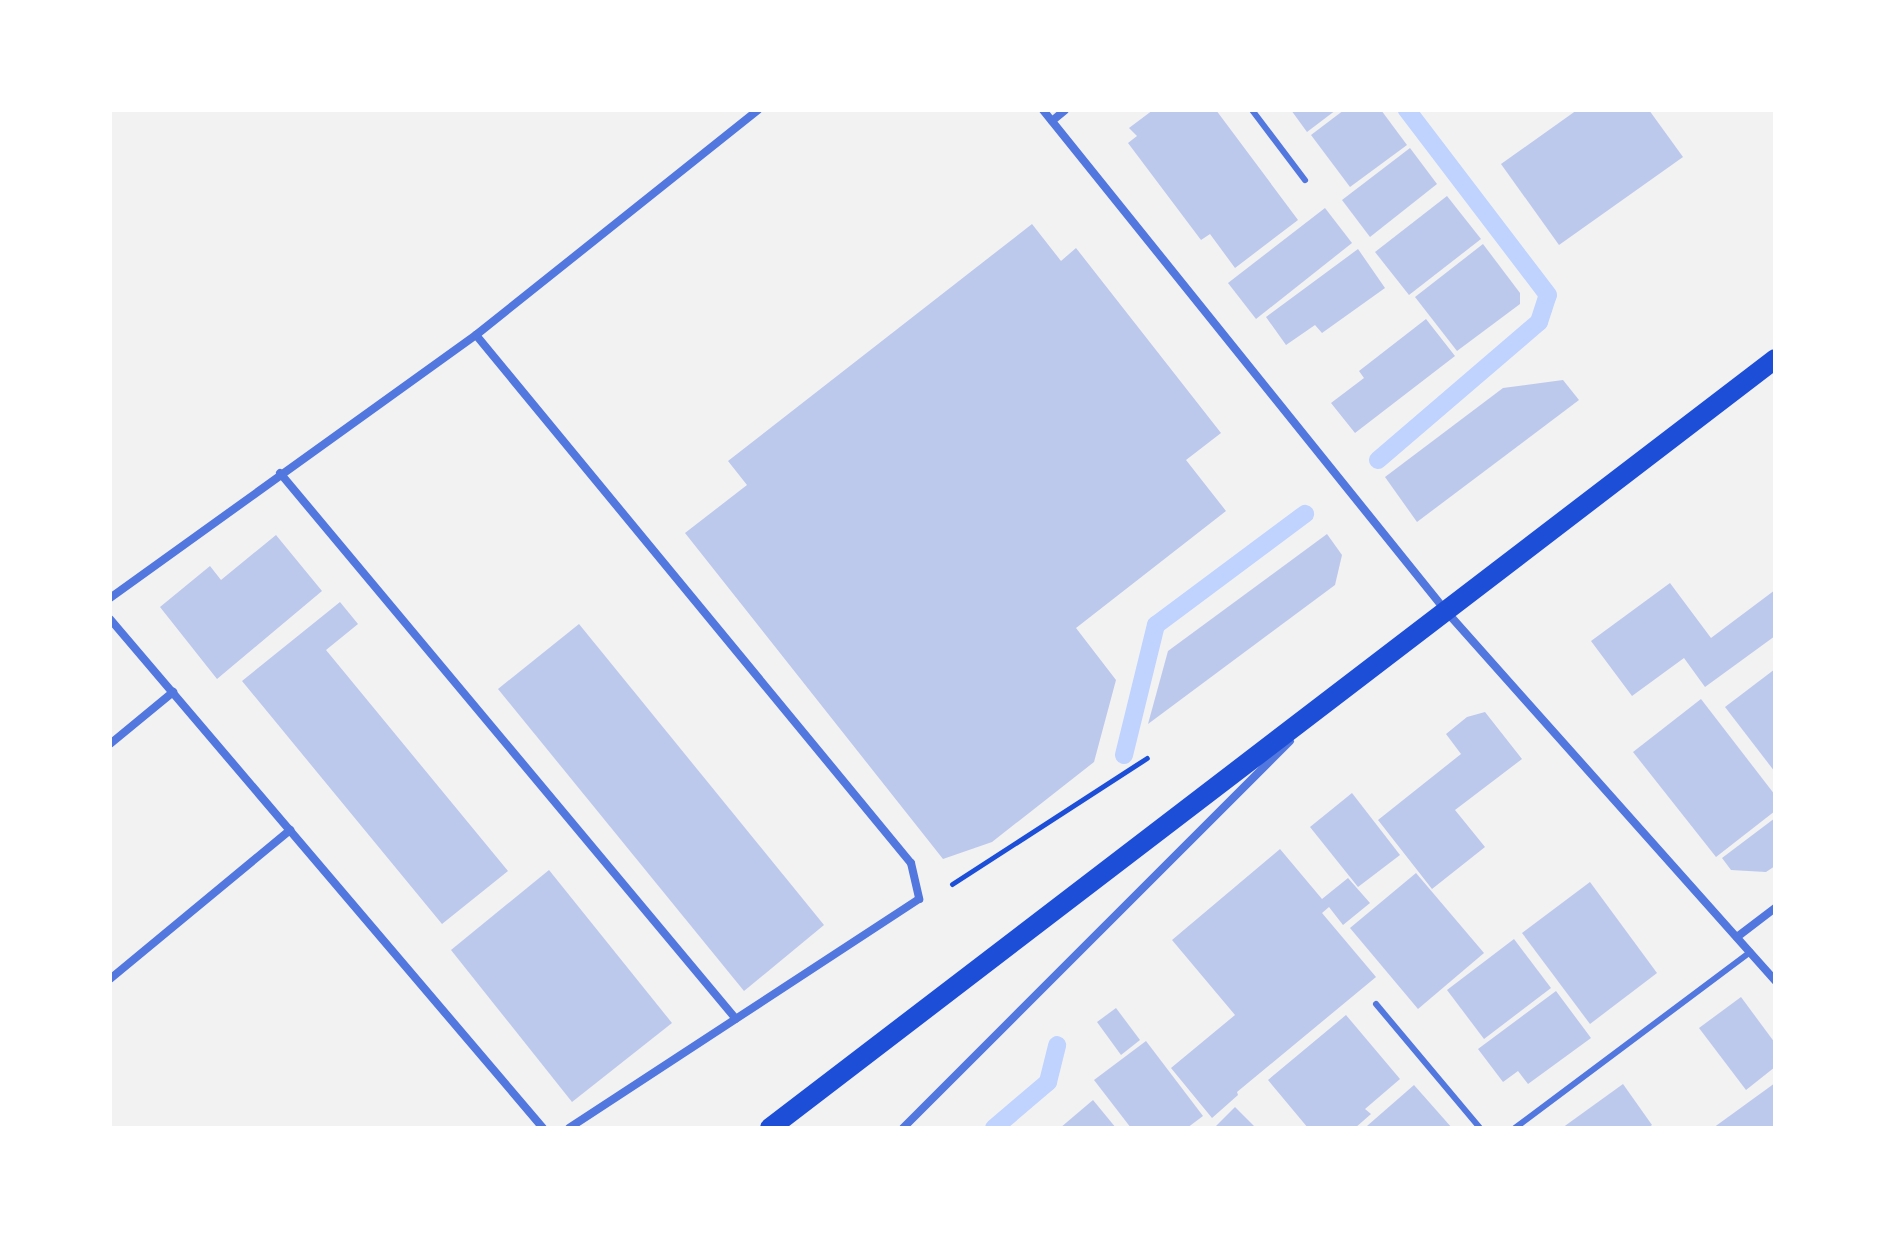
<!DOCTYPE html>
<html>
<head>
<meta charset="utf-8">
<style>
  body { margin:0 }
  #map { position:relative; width:1885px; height:1238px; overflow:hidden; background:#f2f2f2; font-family:Lora,serif }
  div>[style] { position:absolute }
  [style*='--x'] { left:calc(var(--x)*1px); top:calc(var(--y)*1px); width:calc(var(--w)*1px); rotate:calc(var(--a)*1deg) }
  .stream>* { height:18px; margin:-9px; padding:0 9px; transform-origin:9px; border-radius:9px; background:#bfd3fe }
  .building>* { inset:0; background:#bdc9ec }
  .path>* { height:5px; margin:-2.5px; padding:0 2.5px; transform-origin:2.5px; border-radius:2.5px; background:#1d4ed8 }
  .service>* { height:6px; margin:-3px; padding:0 3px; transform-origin:3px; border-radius:3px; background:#5277de }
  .minor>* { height:8px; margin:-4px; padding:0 4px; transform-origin:4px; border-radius:4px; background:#5277de }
  .primary>* { height:20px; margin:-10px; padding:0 10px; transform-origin:10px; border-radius:10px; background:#1d4ed8 }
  span { translate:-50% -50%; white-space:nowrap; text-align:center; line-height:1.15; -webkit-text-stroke:7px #fff; paint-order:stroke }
  .frame { position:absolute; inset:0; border:112px solid #fff; pointer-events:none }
</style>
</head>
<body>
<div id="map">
  <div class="stream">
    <i style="--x:1378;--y:460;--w:212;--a:-40.6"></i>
    <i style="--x:1539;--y:322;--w:28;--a:-72"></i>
    <i style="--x:1548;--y:295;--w:233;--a:-127.3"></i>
    <i style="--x:1124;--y:755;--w:134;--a:-76.2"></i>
    <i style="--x:1156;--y:625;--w:186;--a:-36.7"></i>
    <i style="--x:994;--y:1128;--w:71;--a:-40.4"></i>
    <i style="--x:1048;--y:1082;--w:38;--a:-76"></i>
  </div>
  <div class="building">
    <i style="clip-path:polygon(1153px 110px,1216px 110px,1298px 220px,1235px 268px,1210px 234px,1201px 240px,1128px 143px,1137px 136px,1129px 128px)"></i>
    <i style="clip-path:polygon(1291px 110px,1336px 110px,1307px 132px)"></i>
    <i style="clip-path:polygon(1344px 110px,1381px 110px,1407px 145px,1350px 187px,1311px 135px)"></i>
    <i style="clip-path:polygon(1577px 110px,1649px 110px,1683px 157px,1559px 245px,1501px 164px)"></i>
    <i style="clip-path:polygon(1410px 148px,1437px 184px,1370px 237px,1342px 200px)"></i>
    <i style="clip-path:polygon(1447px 196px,1481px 239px,1409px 295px,1375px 252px)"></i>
    <i style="clip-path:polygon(1325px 208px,1352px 243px,1256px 319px,1228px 283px)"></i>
    <i style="clip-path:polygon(1032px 224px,1061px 261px,1076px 248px,1221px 433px,1186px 460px,1226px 511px,1076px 628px,1116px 680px,1094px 762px,992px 842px,943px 859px,685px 533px,747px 485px,728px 461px)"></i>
    <i style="clip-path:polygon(1483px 244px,1520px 293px,1520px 304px,1457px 351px,1415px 297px)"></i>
    <i style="clip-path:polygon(1358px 249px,1385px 288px,1322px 333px,1315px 325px,1286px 345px,1266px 317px)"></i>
    <i style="clip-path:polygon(1426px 319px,1455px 356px,1355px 433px,1331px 403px,1364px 378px,1359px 371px)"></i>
    <i style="clip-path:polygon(1563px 380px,1579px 400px,1417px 522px,1385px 477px,1503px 388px)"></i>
    <i style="clip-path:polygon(1327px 534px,1342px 555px,1335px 585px,1148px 724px,1168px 651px)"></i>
    <i style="clip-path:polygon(276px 535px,322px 591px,217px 679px,160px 607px,210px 566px,221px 580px)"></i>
    <i style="clip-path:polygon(1670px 583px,1711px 638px,1775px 590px,1775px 636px,1705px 687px,1684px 658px,1632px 696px,1591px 641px)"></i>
    <i style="clip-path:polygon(340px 602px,358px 624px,326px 650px,508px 871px,442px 924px,242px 681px)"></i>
    <i style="clip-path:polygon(579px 624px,824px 925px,744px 991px,498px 689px)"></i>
    <i style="clip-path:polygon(1775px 669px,1775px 772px,1725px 707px)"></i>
    <i style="clip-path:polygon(1701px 699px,1775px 795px,1775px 811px,1716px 857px,1633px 752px)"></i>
    <i style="clip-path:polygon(1485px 712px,1522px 759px,1455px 810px,1485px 847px,1432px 889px,1378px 820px,1461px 754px,1446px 734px,1467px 717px)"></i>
    <i style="clip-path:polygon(1352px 793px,1400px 855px,1358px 887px,1310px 827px)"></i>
    <i style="clip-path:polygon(1775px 818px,1775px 866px,1766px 872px,1731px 870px,1722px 858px)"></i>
    <i style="clip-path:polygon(1280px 849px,1322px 899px,1348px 878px,1370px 903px,1343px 925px,1329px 907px,1322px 913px,1376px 977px,1237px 1092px,1238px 1095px,1212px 1118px,1171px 1068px,1235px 1015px,1172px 940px)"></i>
    <i style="clip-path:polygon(549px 870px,672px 1023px,572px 1102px,451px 950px)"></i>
    <i style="clip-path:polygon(1416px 873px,1484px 953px,1418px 1009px,1350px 928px)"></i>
    <i style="clip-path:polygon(1590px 882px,1657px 973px,1590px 1024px,1522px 933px)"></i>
    <i style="clip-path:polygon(1514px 939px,1551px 988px,1484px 1039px,1447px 990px)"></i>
    <i style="clip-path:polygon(1556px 991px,1591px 1038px,1528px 1084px,1518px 1071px,1503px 1082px,1478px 1049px)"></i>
    <i style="clip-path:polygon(1741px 997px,1775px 1043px,1775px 1067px,1746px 1090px,1699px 1028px)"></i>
    <i style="clip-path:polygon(1116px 1008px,1140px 1040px,1121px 1055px,1097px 1022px)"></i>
    <i style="clip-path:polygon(1346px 1015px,1400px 1079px,1365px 1109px,1371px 1114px,1355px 1128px,1308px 1128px,1268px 1080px)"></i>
    <i style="clip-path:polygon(1146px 1041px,1203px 1116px,1187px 1128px,1131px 1128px,1094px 1080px)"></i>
    <i style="clip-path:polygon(1775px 1083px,1775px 1128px,1713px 1128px)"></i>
    <i style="clip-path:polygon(1623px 1084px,1652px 1125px,1648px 1128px,1562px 1128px)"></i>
    <i style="clip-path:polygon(1414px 1085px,1452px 1128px,1369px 1128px,1367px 1126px)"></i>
    <i style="clip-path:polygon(1093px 1100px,1116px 1128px,1060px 1128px)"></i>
    <i style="clip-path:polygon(1235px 1107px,1256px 1128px,1214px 1128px)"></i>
  </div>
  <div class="path">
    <i style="--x:952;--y:884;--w:232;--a:-32.9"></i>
  </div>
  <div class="service">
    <i style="--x:1252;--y:110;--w:88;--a:52.9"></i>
    <i style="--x:1376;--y:1004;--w:162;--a:50"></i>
    <i style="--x:1515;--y:1128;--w:294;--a:-36.8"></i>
  </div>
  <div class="minor">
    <i style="--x:1043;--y:110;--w:642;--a:51.2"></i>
    <i style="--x:1445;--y:610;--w:497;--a:48.3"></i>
    <i style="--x:1052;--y:121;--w:17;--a:-40"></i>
    <i style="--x:476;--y:335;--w:684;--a:50.52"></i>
    <i style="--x:911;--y:863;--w:37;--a:77"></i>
    <i style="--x:919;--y:899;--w:418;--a:146.8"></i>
    <i style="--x:280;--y:473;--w:711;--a:50.13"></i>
    <i style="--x:110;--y:598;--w:451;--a:-35.7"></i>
    <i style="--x:476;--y:335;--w:361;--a:-38.6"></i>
    <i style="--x:110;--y:619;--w:668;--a:49.61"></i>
    <i style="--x:110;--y:744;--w:82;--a:-39.5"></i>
    <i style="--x:1737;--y:937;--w:48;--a:-37.3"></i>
    <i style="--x:110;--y:979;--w:234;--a:-39.6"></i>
    <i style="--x:903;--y:1128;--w:547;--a:-45"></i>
  </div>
  <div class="primary">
    <i style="--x:770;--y:1128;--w:1265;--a:-37.42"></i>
  </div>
  <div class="frame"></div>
</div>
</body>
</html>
